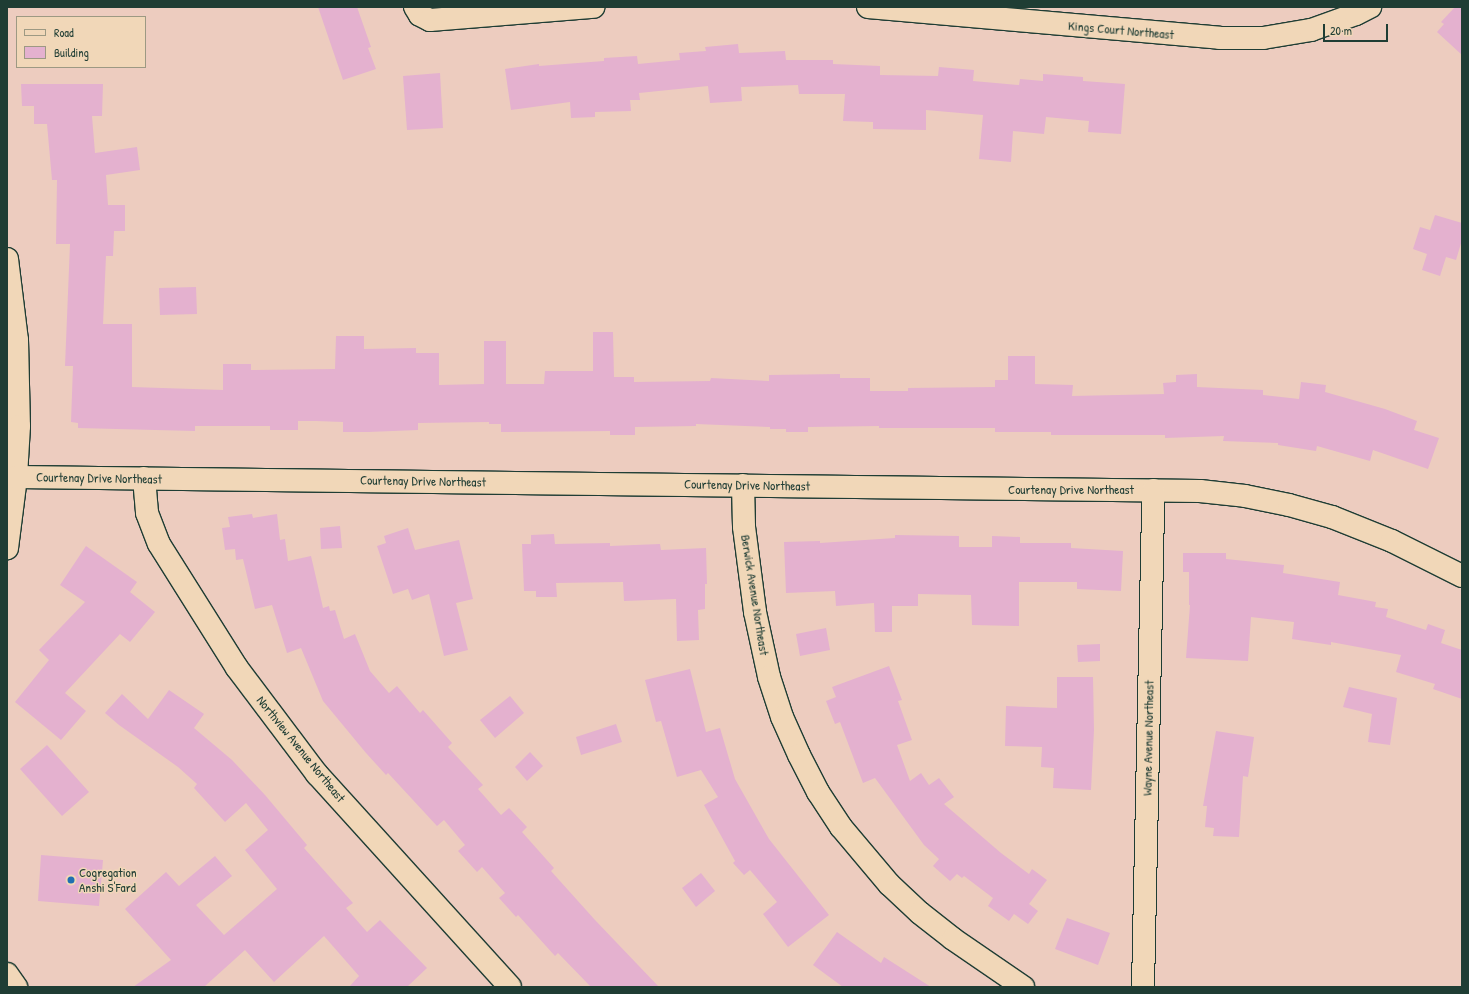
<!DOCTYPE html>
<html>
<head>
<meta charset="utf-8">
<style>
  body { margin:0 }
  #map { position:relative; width:1469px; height:994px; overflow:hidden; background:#edccbf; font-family:"Patrick Hand",sans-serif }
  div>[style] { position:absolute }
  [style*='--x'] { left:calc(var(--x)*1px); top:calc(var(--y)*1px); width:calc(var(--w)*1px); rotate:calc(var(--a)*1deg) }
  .building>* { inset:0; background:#e4b1cf }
  .roads { filter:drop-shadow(1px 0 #1f3d34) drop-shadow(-1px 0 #1f3d34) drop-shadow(0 1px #1f3d34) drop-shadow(0 -1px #1f3d34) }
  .minor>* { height:22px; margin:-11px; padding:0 11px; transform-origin:11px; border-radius:11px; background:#f1d7b8 }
  .dots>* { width:11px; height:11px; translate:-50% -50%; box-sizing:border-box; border:2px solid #f1d7b8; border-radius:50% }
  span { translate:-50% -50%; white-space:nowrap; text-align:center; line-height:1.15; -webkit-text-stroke:3px #f1d7b8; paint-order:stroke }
  .street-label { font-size:13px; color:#1f3d34 }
  .poi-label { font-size:13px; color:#1f3d34 }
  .left { translate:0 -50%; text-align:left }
  .frame { position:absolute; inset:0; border:8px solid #1f3d34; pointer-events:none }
  .legend { position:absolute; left:16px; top:16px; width:130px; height:52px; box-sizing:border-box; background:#f1d7b8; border:1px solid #9d9983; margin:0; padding:5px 7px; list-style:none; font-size:12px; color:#1f3d34 }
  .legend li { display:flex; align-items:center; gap:8px; height:20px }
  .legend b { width:20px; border:1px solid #9d9983 }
  .scale { position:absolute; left:1323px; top:24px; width:65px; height:18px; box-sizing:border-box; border:2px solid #1f3d34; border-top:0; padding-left:5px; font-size:12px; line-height:14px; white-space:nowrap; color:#1f3d34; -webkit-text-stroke:3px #f1d7b8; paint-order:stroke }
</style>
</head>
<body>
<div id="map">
  <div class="building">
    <i style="clip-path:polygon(318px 7px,357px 7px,371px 47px,368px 48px,376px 69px,343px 80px)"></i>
    <i style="clip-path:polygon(1455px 7px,1462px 7px,1462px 55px,1437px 32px,1444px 24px,1441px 22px)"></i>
    <i style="clip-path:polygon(738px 44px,739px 53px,785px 51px,786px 60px,833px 60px,833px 64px,880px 66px,880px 75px,938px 76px,939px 67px,974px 70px,973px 81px,1019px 85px,1020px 79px,1043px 81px,1043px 74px,1083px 77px,1083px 81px,1125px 84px,1121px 134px,1088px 132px,1089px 121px,1046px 117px,1044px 134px,1013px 131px,1011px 162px,979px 159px,983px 115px,926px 110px,926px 130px,873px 129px,873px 122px,843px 121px,845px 94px,799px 94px,798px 85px,741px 87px,742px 101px,710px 103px,708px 86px,639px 93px,640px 100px,630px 100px,631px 111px,595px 112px,595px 117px,571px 118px,570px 102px,511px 110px,505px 69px,539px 64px,539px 66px,604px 61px,604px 58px,637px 56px,638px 64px,680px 60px,679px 53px,706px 51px,705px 47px)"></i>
    <i style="clip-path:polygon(440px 73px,443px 128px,407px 130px,403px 76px)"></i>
    <i style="clip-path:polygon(21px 84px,103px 84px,102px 116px,92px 116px,95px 153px,137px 147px,140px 170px,106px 175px,108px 205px,125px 205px,125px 231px,114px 231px,113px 256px,106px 256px,103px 324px,132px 324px,132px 387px,223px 390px,223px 364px,251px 364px,251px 370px,335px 369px,336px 336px,364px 336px,364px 349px,416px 348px,416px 353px,439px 353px,439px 385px,484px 384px,484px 341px,506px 341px,506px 384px,544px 384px,545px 371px,593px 371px,593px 332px,613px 332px,614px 377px,634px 377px,634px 382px,710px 381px,711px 378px,769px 381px,769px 375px,840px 374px,840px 378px,870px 378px,870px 391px,908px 391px,908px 388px,995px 387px,995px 380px,1008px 380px,1008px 356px,1035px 356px,1035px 384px,1073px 385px,1072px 396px,1164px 394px,1163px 383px,1176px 382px,1176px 375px,1197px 374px,1197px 387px,1263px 390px,1263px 395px,1299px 399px,1301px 382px,1326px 385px,1325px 392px,1385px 409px,1417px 421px,1414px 430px,1439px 438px,1428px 469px,1373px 450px,1370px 461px,1317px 446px,1316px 451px,1278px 445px,1278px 443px,1223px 441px,1224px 436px,1165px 438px,1165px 435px,1051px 435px,1051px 432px,995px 432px,995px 428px,879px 428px,879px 426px,808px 427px,808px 432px,786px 432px,786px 429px,770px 429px,770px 427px,696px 424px,696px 426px,635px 427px,635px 435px,610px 435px,610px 431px,501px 432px,501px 424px,489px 424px,489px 422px,418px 423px,418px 430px,368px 432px,343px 432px,343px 422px,316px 421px,298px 421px,298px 430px,270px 430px,270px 426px,195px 426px,195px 431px,78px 428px,78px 423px,71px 422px,73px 366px,65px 366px,70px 244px,56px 244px,57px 180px,52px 180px,47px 124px,34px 124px,34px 106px,22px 106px)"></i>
    <i style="clip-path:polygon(1435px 215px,1462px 223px,1462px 240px,1456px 260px,1446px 257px,1440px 276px,1422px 270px,1427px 254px,1413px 249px,1420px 227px,1430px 230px)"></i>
    <i style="clip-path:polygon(196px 287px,197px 314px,160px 315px,159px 288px)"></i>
    <i style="clip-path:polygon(252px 514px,253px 518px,277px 514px,280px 540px,285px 539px,288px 561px,311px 556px,323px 608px,329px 606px,330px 611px,335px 610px,344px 639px,355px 634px,370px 671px,389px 693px,397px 686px,420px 713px,423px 710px,452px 743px,448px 747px,483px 785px,478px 789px,501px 815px,509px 808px,527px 827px,522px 832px,554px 868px,551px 871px,595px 920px,659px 987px,591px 987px,558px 953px,555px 956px,518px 915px,516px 917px,499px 898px,505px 893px,482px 867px,477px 872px,458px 851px,465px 845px,444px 820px,437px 826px,388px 773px,386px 775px,366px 753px,323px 701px,301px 648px,287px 653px,272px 605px,255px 609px,243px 559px,236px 560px,235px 549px,225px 550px,222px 528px,230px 527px,228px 517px)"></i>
    <i style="clip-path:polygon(340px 526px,342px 548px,321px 549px,320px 528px)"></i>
    <i style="clip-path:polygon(408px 528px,415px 550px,459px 540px,473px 599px,456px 603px,468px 650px,444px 656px,429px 594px,412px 600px,408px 589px,393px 594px,377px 546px,386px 543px,384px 536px)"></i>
    <i style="clip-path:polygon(554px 534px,555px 544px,610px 543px,610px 546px,660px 544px,661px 550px,706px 548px,707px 584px,705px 584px,705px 609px,698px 610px,699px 640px,677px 641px,676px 599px,624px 601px,623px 582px,556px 583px,557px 597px,536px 597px,536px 591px,524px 591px,522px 544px,531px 544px,531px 535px)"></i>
    <i style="clip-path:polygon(895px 535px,959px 536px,959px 547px,992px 547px,992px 536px,1020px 537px,1020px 543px,1071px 543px,1071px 548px,1123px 551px,1121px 591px,1077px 589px,1077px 582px,1019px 582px,1019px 626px,972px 625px,971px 595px,918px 594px,918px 606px,892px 606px,892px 632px,875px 632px,874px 603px,836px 606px,835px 591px,786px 593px,784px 542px,820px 541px,820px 543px,895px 538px)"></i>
    <i style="clip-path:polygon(86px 546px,137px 582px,130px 592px,155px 612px,130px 642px,120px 634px,65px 693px,86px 711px,61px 740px,15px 702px,49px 660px,39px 650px,85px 602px,60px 585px)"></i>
    <i style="clip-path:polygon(1183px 553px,1226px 553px,1226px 559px,1284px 565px,1283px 573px,1340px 582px,1338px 595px,1376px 602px,1375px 607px,1388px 609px,1386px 617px,1426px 630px,1428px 624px,1445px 630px,1441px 643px,1462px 650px,1462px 699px,1433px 689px,1435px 684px,1396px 672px,1401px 655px,1331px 642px,1331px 645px,1292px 639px,1294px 622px,1251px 617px,1248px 661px,1186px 658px,1190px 605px,1189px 605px,1189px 572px,1183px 572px)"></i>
    <i style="clip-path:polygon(826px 628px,830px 650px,800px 656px,796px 634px)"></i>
    <i style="clip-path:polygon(1100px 644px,1100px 661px,1078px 662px,1077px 645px)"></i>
    <i style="clip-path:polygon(889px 666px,902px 700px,898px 701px,912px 740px,897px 745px,910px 781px,921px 773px,929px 785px,939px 778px,954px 797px,944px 804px,1001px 853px,1029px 874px,1032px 869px,1047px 880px,1029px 904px,1038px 911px,1028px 924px,1014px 914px,1009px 921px,988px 906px,993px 898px,964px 876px,962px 878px,957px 874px,950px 881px,933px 866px,939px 859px,924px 845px,875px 778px,863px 783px,840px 722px,835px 724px,826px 701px,836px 697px,832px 687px)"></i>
    <i style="clip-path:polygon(690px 669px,706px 732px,720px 728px,735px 779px,769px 839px,829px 915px,788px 947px,763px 914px,777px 902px,750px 870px,744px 875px,733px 863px,735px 861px,704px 805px,718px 797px,701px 770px,677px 777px,661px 721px,656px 722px,645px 680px)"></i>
    <i style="clip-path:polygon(1057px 677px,1093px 677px,1094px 730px,1091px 790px,1053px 788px,1054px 768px,1041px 767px,1042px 747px,1005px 746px,1006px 706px,1057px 708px)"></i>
    <i style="clip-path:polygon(1349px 687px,1397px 698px,1390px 745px,1368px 742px,1372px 714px,1343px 707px)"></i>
    <i style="clip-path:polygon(169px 690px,204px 714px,194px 728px,232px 760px,265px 795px,307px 845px,304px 848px,353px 903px,346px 908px,367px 932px,380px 920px,427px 968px,407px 987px,349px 987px,359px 976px,324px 936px,274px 982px,245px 950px,204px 987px,133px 987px,171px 960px,125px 909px,166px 872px,179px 886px,215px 856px,232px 876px,196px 905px,224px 935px,277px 889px,245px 850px,268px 830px,246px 803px,225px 822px,194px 788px,197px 784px,178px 767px,119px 725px,105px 713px,122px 694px,148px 719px)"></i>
    <i style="clip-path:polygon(510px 696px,524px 713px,495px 738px,480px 720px)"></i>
    <i style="clip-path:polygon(616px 724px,622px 742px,581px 755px,576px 737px)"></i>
    <i style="clip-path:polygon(1216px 731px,1254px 737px,1248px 777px,1243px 776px,1239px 837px,1213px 836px,1214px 828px,1205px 827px,1207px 806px,1203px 806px)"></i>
    <i style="clip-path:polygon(47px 745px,89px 792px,62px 816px,20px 769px)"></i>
    <i style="clip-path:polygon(530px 752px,543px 766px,527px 781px,515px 767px)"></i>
    <i style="clip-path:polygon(41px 855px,103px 860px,99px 906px,38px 901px)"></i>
    <i style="clip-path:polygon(701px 873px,715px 891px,696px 907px,682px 888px)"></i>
    <i style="clip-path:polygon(1067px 918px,1110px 933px,1098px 965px,1055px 949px)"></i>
    <i style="clip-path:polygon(837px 932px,881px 963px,884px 957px,931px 987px,843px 987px,813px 965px)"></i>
  </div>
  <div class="roads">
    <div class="minor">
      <i style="--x:415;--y:7;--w:9;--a:58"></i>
      <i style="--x:420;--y:15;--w:11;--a:27"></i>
      <i style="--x:430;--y:20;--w:164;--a:-4.6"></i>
      <i style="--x:868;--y:7;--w:353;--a:5"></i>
      <i style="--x:1220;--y:38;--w:43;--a:0"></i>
      <i style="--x:1263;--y:38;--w:49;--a:-9.5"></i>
      <i style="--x:1311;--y:30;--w:48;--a:-19.6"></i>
      <i style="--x:1356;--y:14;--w:16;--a:-27"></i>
      <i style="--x:7;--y:259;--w:82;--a:83"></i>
      <i style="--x:17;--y:340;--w:86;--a:88.7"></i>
      <i style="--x:19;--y:426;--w:51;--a:93.4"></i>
      <i style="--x:16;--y:477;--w:72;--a:97.2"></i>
      <i style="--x:16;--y:477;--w:1184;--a:0.68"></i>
      <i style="--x:1200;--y:491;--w:45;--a:6.3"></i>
      <i style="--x:1245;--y:496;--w:45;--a:11.6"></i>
      <i style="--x:1289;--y:505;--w:45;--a:15.6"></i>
      <i style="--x:1332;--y:517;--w:65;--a:21.8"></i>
      <i style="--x:1392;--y:541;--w:78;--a:26.6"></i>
      <i style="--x:144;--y:478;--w:35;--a:85"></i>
      <i style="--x:147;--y:513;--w:33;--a:69"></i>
      <i style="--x:159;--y:544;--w:146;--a:57.8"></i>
      <i style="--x:237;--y:668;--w:133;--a:53"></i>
      <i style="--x:317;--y:774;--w:287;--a:47.8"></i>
      <i style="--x:743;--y:485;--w:42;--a:88.6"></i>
      <i style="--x:744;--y:527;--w:86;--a:82.6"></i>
      <i style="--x:755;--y:612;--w:66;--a:77.8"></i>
      <i style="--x:769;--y:677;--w:42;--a:72"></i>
      <i style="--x:782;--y:717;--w:42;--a:65.9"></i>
      <i style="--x:799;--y:755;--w:42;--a:62.8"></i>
      <i style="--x:818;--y:792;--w:42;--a:56.7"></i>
      <i style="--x:841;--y:827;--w:75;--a:49.9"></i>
      <i style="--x:889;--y:884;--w:42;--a:43.1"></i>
      <i style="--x:920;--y:913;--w:42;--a:38.2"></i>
      <i style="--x:953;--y:939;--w:85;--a:34.4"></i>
      <i style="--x:7;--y:974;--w:16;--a:55"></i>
      <i style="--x:1143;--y:987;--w:497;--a:-88.8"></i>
    </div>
  </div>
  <div class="dots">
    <i style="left:71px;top:880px;background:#1f6fb2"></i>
  </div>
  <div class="street-label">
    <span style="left:1121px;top:30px;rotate:5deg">Kings Court Northeast</span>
    <span style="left:99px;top:478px;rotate:1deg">Courtenay Drive Northeast</span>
    <span style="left:423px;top:481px;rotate:1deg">Courtenay Drive Northeast</span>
    <span style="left:747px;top:485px;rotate:1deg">Courtenay Drive Northeast</span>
    <span style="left:1071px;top:489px">Courtenay Drive Northeast</span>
    <span style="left:755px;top:595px;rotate:81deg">Berwick Avenue Northeast</span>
    <span style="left:1148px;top:738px;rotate:-89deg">Wayne Avenue Northeast</span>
    <span style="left:301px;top:749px;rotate:51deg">Northview Avenue Northeast</span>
  </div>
  <div class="poi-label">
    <span class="left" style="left:79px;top:880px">Cogregation<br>Anshi S'Fard</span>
  </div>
  <div class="frame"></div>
  <ul class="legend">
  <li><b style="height:5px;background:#f1d7b8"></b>Road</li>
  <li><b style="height:11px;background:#e4b1cf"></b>Building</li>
  </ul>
  <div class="scale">20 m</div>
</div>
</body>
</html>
